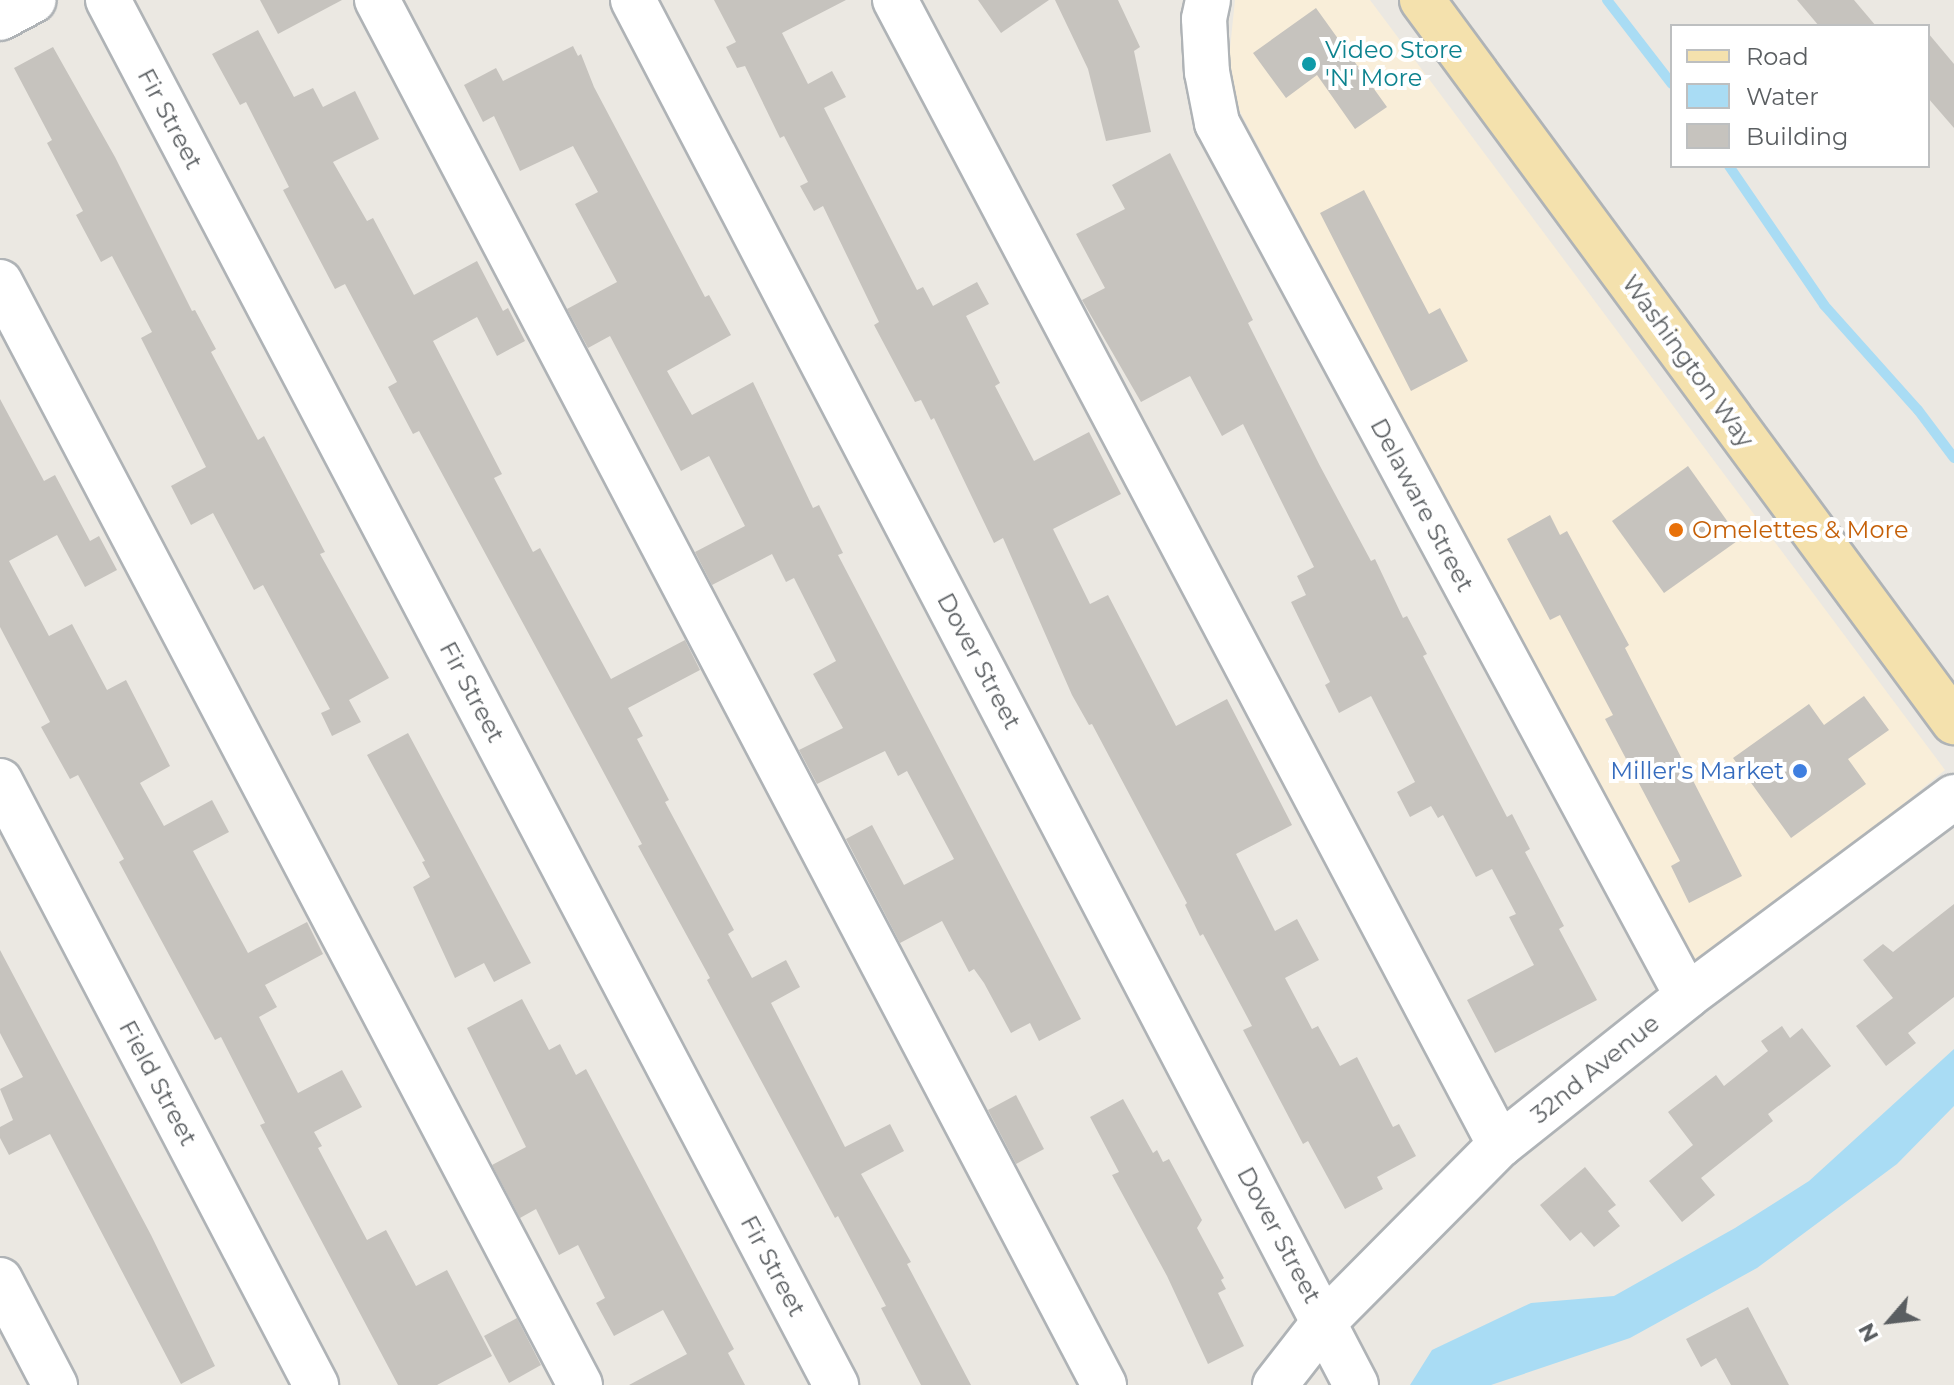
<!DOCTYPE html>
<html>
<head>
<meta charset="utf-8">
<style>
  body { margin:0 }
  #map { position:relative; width:1954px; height:1385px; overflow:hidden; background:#ebe8e2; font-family:Montserrat,sans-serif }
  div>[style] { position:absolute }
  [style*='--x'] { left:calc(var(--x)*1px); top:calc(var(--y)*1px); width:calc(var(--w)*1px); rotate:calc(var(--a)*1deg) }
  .commercial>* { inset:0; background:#f9eed9 }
  .water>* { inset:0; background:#a9dcf4 }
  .stream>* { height:10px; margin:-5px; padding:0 5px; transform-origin:5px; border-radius:5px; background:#a9dcf4 }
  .building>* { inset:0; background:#c6c3be }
  .roads { filter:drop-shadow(2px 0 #afb3b6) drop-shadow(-2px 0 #afb3b6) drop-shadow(0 2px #afb3b6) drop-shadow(0 -2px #afb3b6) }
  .minor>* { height:44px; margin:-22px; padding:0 22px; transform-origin:22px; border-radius:22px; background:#fff }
  .major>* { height:44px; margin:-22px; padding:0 22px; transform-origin:22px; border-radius:22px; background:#f4e1ad }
  .dots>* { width:22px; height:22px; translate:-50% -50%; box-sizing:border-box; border:4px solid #fff; border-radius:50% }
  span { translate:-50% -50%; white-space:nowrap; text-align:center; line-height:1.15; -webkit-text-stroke:8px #fff; paint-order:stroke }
  .culture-label { font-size:24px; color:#0d838f }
  .left { translate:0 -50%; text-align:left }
  .street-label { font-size:24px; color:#5a5e61 }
  .food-label { font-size:24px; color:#c56008 }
  .shop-label { font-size:24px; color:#366cbe }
  .right { translate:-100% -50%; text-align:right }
  .legend { position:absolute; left:1670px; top:24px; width:260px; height:144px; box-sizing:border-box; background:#fff; border:2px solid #bdbfc0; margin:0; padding:10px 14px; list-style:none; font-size:24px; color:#5a5e61 }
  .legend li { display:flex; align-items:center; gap:16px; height:40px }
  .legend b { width:40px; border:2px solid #bdbfc0 }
  .north { position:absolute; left:1850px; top:1281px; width:80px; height:80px; -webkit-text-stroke:6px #fff; paint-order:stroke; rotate:242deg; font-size:22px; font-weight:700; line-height:32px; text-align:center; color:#5a5e61 }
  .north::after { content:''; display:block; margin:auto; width:28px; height:36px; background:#5a5e61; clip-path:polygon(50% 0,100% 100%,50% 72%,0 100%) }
</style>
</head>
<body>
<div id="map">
  <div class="commercial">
    <i style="clip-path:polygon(1235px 0,1370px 0,1945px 770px,1698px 972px,1238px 108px,1229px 58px)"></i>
  </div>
  <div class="water">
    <i style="clip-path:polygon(1954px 1049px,1954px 1106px,1897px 1164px,1757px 1268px,1630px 1338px,1491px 1385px,1410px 1385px,1432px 1350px,1531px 1303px,1614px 1296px,1735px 1228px,1809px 1181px)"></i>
  </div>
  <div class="stream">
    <i style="--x:1607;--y:0;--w:106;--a:52.3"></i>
    <i style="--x:1729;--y:166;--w:168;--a:55.6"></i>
    <i style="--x:1824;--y:305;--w:141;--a:48.2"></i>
    <i style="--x:1918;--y:410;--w:60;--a:53.1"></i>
  </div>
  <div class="building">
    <i style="clip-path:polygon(260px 0,342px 0,278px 34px)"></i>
    <i style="clip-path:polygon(714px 0,846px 0,782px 33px,808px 84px,832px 71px,846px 97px,824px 108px,917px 290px,923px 287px,933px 306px,977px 282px,989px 304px,966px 316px,1000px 383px,995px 386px,1034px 461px,1089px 432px,1121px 494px,1053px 529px,1090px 604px,1108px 595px,1176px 726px,1227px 699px,1292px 825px,1236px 854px,1275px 931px,1297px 919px,1319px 960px,1285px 978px,1312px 1029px,1318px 1026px,1340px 1066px,1357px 1057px,1393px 1127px,1399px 1124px,1416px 1156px,1377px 1177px,1383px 1189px,1345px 1209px,1308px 1141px,1303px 1144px,1243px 1030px,1252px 1026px,1203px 934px,1200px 936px,1185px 905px,1187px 903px,1092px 724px,1089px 725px,1072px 695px,1003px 538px,994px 543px,934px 418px,931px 420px,921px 400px,915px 402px,874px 325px,879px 322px,823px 206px,814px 211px,800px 186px,808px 182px,784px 136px,780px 138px,745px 66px,737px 68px,726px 47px,736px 42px)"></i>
    <i style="clip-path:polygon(978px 0,1049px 0,1001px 33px)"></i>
    <i style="clip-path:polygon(1055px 0,1118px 0,1140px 47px,1134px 51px,1151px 132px,1106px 141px,1088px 69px)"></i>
    <i style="clip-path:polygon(1797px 0,1854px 0,1876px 26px,1819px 26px)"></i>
    <i style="clip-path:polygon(1316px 8px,1387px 107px,1355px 129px,1317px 75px,1286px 98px,1253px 53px)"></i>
    <i style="clip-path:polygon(258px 30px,294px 97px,313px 88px,323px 107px,355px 91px,379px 139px,333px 162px,367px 221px,373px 218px,414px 295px,477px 261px,503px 311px,508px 308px,525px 341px,497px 356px,477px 317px,433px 341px,502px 474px,494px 478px,533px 552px,540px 548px,611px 679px,685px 640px,700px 670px,628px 708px,643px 736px,637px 739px,669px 800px,665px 802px,734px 930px,728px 934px,752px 978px,786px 960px,800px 987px,771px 1003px,845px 1147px,890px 1124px,904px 1151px,861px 1174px,911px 1262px,907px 1264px,971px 1385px,921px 1385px,881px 1308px,886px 1306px,838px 1216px,835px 1218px,707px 980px,710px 978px,638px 846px,642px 844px,597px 760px,419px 431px,413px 434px,388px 387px,397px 382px,345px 284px,335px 289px,283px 190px,289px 187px,246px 102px,240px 105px,212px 54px)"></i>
    <i style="clip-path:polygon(1928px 33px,1954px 64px,1954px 128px,1928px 98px)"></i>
    <i style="clip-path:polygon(573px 46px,578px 56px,581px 54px,594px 87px,705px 297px,709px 295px,731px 335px,667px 371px,692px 415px,753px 382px,813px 508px,819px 505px,843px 553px,838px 555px,1081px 1019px,1039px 1041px,1030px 1023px,1011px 1033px,984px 983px,974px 969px,969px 972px,942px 921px,900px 943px,846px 839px,872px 825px,904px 885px,954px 859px,907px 771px,898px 776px,885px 751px,817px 784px,799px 750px,843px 728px,813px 674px,836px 661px,794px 578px,786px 582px,772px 554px,712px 585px,695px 552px,745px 526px,709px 456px,681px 471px,610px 336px,588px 348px,567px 309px,617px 282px,575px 204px,598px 192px,573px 146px,520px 171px,494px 116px,483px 122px,464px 85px,496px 68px,503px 81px)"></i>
    <i style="clip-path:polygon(53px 47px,115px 157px,192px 311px,195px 310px,216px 349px,211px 352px,258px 440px,264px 436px,325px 552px,320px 554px,389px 678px,349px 700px,361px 722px,332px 736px,321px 713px,330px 709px,263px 585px,254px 590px,213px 513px,191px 525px,171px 486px,206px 467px,141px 338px,152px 332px,112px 256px,101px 262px,76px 215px,83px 211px,47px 143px,52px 140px,14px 68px)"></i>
    <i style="clip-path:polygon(1170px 153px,1253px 320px,1248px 323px,1320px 466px,1371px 561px,1375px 559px,1403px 618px,1407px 616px,1427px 654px,1423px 656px,1507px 817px,1512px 814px,1530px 849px,1525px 852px,1564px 926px,1559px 929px,1597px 1000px,1495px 1053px,1467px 1000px,1534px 965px,1509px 917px,1516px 914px,1492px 869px,1476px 877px,1443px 815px,1438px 818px,1431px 806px,1410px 817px,1397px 792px,1415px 782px,1371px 696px,1339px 713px,1325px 685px,1330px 682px,1291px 602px,1306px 595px,1297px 576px,1314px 567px,1243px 424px,1222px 436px,1190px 376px,1141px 402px,1082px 300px,1105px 288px,1076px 234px,1125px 209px,1112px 185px)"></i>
    <i style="clip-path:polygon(1364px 190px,1429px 314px,1440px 308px,1468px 361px,1411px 391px,1320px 213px)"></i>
    <i style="clip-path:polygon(0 399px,44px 481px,55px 475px,90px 541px,99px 536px,117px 570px,85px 587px,57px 535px,9px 561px,49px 636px,72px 624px,107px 690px,126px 680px,170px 766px,140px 783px,164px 826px,212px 800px,229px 832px,193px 851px,248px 953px,307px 922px,323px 954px,265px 985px,277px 1007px,259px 1017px,298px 1093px,342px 1070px,362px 1107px,314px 1132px,322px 1146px,318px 1148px,367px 1240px,386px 1230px,416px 1286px,447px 1270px,492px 1356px,437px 1385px,398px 1385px,260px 1125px,265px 1123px,221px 1037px,215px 1040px,119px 862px,124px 859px,78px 775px,70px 779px,41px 727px,50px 722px,0 627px)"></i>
    <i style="clip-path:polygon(1688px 466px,1740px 539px,1664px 593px,1612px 521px)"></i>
    <i style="clip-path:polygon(1550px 515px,1560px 535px,1567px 531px,1629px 645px,1625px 648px,1742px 876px,1689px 903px,1671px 866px,1680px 861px,1605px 719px,1613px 715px,1560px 615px,1550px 620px,1507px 539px)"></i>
    <i style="clip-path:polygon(1864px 696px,1889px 730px,1848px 759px,1866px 784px,1791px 838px,1733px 758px,1809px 704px,1824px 725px)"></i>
    <i style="clip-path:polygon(408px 733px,531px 963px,494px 982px,484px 963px,455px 978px,413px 887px,430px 877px,422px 862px,425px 861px,367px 755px)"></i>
    <i style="clip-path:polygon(1954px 904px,1954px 997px,1908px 1033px,1916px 1043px,1886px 1066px,1856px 1026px,1893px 998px,1863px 960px,1883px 944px,1893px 952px)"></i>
    <i style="clip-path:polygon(0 950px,151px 1235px,215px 1366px,181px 1384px,50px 1134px,9px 1155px,0 1138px,0 1127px,13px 1120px,0 1089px,23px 1077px,0 1033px)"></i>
    <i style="clip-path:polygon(522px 999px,549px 1050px,560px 1044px,576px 1075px,586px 1069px,734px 1349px,728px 1353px,745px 1385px,629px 1385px,687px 1354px,663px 1310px,614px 1336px,596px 1303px,605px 1298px,578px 1245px,559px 1255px,536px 1209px,520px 1218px,492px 1165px,526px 1147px,467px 1028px)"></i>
    <i style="clip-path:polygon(1782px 1026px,1790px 1038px,1802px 1028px,1831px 1066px,1768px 1114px,1773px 1121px,1701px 1178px,1715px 1195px,1682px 1222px,1649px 1181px,1693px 1145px,1668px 1112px,1716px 1075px,1724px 1086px,1768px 1051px,1761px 1041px)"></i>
    <i style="clip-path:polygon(1016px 1095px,1044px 1149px,1016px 1164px,988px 1110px)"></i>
    <i style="clip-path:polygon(1123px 1099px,1153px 1153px,1157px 1150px,1163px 1162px,1169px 1159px,1202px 1220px,1197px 1228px,1224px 1278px,1221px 1280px,1226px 1289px,1218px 1293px,1244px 1346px,1208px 1364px,1167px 1276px,1112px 1175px,1119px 1172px,1090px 1117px)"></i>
    <i style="clip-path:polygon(1585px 1167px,1616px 1205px,1608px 1211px,1620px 1226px,1594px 1247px,1581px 1232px,1570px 1241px,1540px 1205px)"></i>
    <i style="clip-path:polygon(1748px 1307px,1789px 1385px,1731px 1385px,1716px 1358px,1701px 1367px,1686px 1339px)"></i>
    <i style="clip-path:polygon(517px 1318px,541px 1365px,509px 1383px,484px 1336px)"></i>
  </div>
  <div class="roads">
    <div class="minor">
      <i style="--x:108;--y:0;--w:1565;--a:62.27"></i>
      <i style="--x:377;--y:0;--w:1564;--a:62.3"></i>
      <i style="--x:633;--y:0;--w:1562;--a:62.43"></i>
      <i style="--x:895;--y:0;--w:1295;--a:62.15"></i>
      <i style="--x:1208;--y:0;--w:19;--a:102"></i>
      <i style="--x:1204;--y:19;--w:53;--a:86.8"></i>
      <i style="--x:1207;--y:72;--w:52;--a:78.9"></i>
      <i style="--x:1217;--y:123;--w:991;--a:61.7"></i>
      <i style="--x:0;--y:18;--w:38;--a:-28"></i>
      <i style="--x:0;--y:282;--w:1246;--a:62.26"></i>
      <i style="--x:0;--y:781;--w:682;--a:62.38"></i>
      <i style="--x:0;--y:1280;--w:119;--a:62.4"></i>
      <i style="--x:1275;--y:1385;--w:80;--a:-52.1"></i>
      <i style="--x:1324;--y:1322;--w:250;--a:-45.2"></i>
      <i style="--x:1500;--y:1145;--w:239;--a:-38.5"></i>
      <i style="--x:1687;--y:996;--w:333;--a:-36.7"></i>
    </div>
    <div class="major">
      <i style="--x:1422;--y:0;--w:897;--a:53.62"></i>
    </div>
  </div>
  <div class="dots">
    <i style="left:1309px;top:64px;background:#0f9aa8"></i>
    <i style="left:1676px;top:530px;background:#e8710a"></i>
    <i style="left:1800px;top:771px;background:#3f7fe0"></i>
  </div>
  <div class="culture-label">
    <span class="left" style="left:1325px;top:64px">Video Store<br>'N' More</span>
  </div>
  <div class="street-label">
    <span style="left:170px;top:119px;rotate:62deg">Fir Street</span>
    <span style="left:1688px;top:361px;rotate:54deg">Washington Way</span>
    <span style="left:1422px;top:505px;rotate:62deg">Delaware Street</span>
    <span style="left:979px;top:661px;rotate:62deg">Dover Street</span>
    <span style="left:472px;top:692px;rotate:62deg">Fir Street</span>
    <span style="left:1595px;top:1069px;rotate:-39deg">32nd Avenue</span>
    <span style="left:158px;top:1083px;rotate:62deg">Field Street</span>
    <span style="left:1279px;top:1235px;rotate:62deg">Dover Street</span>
    <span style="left:773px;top:1266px;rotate:62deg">Fir Street</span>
  </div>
  <div class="food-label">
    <span class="left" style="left:1692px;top:530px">Omelettes &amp; More</span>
  </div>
  <div class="shop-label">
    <span class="right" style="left:1784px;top:771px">Miller's Market</span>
  </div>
  <ul class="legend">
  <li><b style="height:10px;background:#f4e1ad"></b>Road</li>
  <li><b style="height:22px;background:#a9dcf4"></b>Water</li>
  <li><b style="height:22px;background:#c6c3be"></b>Building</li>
  </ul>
  <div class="north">N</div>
</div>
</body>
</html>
